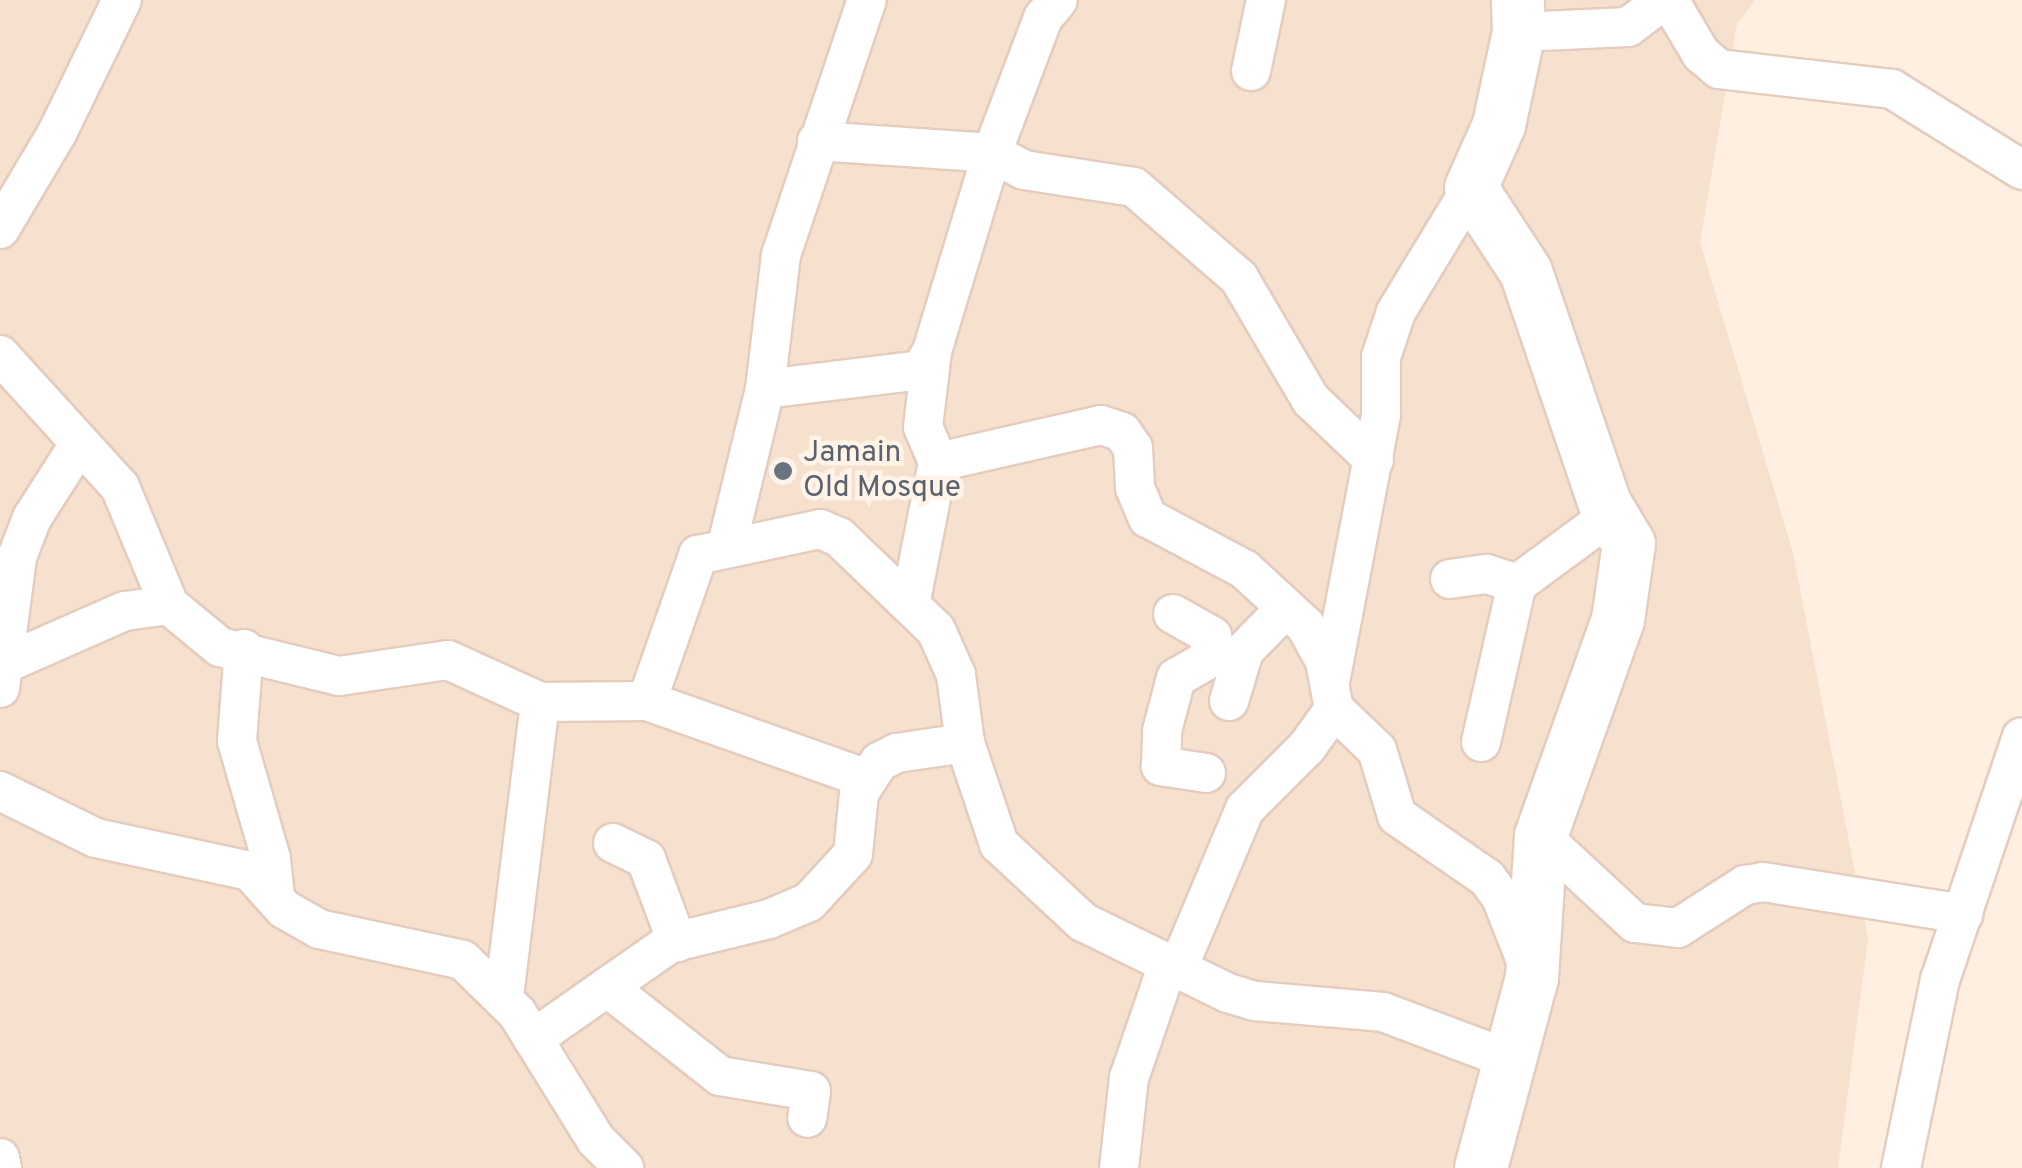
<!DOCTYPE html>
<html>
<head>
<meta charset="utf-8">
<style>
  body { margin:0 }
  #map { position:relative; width:2022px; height:1168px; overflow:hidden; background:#feefe0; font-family:Overpass,sans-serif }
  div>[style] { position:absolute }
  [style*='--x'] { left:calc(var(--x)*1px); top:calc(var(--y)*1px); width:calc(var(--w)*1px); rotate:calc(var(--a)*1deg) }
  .residential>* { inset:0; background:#f6e0ce }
  .roads { filter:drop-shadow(2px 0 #e4ccbe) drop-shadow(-2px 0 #e4ccbe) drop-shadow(0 2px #e4ccbe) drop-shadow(0 -2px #e4ccbe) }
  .street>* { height:38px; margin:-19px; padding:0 19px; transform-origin:19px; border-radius:19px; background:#fff }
  .secondary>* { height:52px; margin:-26px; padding:0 26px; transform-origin:26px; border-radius:26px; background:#fff }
  .dots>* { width:28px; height:28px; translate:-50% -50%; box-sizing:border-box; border:5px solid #fff4e7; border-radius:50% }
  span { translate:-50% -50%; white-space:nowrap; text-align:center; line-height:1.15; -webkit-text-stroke:9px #fff4e7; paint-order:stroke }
  .worship-label { font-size:30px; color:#5b616d }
  .left { translate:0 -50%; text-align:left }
</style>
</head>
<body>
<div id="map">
  <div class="residential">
    <i style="clip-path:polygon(0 0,1755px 0,1737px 24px,1700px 242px,1793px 553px,1868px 939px,1838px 1168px,0 1168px)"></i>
  </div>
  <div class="roads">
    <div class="street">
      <i style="--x:1669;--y:0;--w:63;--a:59.3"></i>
      <i style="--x:1701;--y:54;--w:23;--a:40"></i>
      <i style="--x:1719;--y:69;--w:174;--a:6.6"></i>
      <i style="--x:1892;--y:89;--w:153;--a:31.9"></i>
      <i style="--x:1519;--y:32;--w:109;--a:-2.6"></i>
      <i style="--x:1628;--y:27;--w:45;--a:-36.9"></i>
      <i style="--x:1251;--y:71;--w:73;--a:-78.1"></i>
      <i style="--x:817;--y:141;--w:175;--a:3.9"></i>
      <i style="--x:992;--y:153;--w:36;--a:28"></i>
      <i style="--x:1024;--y:170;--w:111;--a:8.8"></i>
      <i style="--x:1134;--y:187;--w:139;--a:40.9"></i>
      <i style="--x:1239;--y:278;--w:142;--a:59.5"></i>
      <i style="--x:1311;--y:400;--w:87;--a:43.6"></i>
      <i style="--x:0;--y:229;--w:112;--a:-59.3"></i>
      <i style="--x:57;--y:133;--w:148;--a:-64"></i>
      <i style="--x:0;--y:355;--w:178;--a:47.7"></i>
      <i style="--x:120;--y:487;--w:128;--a:67.4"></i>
      <i style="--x:169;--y:605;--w:66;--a:39.5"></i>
      <i style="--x:220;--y:647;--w:122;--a:13.7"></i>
      <i style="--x:339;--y:676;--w:110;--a:-8.4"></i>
      <i style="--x:448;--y:660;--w:101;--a:24.5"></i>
      <i style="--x:540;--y:702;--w:107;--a:-0.5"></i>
      <i style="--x:647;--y:701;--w:230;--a:19.5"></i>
      <i style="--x:765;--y:389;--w:157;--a:-6.9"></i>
      <i style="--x:921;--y:370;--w:22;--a:-60"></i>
      <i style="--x:938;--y:462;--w:167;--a:-12.8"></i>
      <i style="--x:1101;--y:425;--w:22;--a:18"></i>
      <i style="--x:1122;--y:432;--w:19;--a:55"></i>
      <i style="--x:1133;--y:448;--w:40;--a:87.1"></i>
      <i style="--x:1135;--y:488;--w:33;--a:67"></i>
      <i style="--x:1148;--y:518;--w:109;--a:28"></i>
      <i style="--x:1244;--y:569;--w:83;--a:42.6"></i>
      <i style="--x:1305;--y:625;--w:41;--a:60.9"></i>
      <i style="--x:1325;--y:661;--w:49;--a:79.4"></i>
      <i style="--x:1334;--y:709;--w:59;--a:43.6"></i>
      <i style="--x:1377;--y:750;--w:69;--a:73.1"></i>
      <i style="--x:1397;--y:816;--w:109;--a:34.6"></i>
      <i style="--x:1487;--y:878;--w:24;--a:54"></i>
      <i style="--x:1501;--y:897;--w:74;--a:68.6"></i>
      <i style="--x:727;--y:545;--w:161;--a:-76.3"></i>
      <i style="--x:765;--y:389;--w:135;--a:-83.2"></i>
      <i style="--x:781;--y:255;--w:269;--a:-71.4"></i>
      <i style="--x:1450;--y:579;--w:37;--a:-8"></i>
      <i style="--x:1487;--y:574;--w:32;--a:18"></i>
      <i style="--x:911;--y:600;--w:141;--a:-78.9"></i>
      <i style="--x:938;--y:462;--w:38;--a:-113"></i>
      <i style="--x:923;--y:427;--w:77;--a:-83.2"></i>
      <i style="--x:932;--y:351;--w:207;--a:-73.1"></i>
      <i style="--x:992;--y:153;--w:144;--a:-69.3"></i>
      <i style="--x:1043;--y:18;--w:23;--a:-50"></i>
      <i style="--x:1173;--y:614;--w:45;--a:29.4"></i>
      <i style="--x:1212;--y:636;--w:14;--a:98"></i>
      <i style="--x:1210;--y:650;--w:27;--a:28"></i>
      <i style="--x:244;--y:649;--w:92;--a:94.4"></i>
      <i style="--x:237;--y:741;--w:123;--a:73.9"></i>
      <i style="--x:271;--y:859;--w:36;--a:84"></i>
      <i style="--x:4;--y:664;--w:132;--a:-23.7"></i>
      <i style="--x:125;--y:611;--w:44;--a:-7.8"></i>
      <i style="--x:1331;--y:677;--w:268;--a:-79.2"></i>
      <i style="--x:1381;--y:414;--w:57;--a:-90"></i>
      <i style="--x:1381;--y:357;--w:47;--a:-71.6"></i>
      <i style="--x:1396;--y:312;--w:145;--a:-58.8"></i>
      <i style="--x:0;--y:688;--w:132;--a:-82.6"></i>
      <i style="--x:17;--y:557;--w:42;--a:-69"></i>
      <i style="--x:32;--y:518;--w:89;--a:-57.4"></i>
      <i style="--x:647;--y:701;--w:155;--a:-70.7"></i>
      <i style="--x:698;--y:555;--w:125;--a:-12"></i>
      <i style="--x:820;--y:529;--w:21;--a:23"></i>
      <i style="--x:839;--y:537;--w:134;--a:43.8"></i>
      <i style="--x:936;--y:630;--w:49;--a:66"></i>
      <i style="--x:956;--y:675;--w:69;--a:82.5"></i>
      <i style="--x:965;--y:743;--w:107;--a:71.4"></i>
      <i style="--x:999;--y:844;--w:115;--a:42.9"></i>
      <i style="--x:1083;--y:922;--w:161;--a:26.1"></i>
      <i style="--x:1228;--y:993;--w:28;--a:17"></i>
      <i style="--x:1255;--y:1001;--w:128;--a:4.9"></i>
      <i style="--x:1383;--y:1012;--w:134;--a:20.6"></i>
      <i style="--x:1229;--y:701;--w:52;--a:-73.3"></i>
      <i style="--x:1244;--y:651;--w:60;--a:-45.7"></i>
      <i style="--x:1481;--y:742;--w:162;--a:-77.2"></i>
      <i style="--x:1517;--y:584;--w:118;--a:-36.4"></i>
      <i style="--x:1206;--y:773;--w:46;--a:-171.2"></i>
      <i style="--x:1161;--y:766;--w:35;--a:-88"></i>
      <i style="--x:1162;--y:731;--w:55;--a:-75.2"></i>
      <i style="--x:1176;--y:678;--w:46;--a:-29.9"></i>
      <i style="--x:0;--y:791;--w:107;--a:26.1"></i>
      <i style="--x:96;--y:838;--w:157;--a:12.1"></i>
      <i style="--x:250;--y:871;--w:51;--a:48.2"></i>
      <i style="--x:284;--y:909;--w:40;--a:29.7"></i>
      <i style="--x:319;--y:929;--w:147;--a:12.1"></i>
      <i style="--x:463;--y:960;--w:76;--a:44.5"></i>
      <i style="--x:517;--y:1013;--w:150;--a:58.1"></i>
      <i style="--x:596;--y:1140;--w:40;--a:45"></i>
      <i style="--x:1541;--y:836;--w:128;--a:42.8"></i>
      <i style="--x:1635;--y:923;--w:43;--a:6.6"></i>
      <i style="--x:1678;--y:928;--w:80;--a:-32.7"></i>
      <i style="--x:1745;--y:885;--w:18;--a:-9"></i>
      <i style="--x:1763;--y:882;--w:203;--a:9.1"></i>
      <i style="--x:613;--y:843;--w:37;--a:26"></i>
      <i style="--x:646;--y:859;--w:89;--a:69.5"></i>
      <i style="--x:1178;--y:968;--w:173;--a:-67.2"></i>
      <i style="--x:1245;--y:809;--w:88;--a:-45"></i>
      <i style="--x:1307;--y:747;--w:47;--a:-54.6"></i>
      <i style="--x:607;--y:987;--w:144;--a:38.2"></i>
      <i style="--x:720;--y:1076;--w:92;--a:9.4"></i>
      <i style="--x:811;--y:1091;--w:27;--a:98"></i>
      <i style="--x:504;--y:996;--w:296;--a:-83"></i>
      <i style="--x:533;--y:1039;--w:167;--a:-35"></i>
      <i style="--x:670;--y:943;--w:102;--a:-13.6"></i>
      <i style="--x:769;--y:919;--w:43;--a:-23"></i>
      <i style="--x:809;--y:902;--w:65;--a:-47.5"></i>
      <i style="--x:853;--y:854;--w:61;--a:-84.4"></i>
      <i style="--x:859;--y:793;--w:37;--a:-57"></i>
      <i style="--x:879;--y:762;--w:20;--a:-27"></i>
      <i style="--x:897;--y:753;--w:69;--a:-8.4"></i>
      <i style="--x:0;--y:1158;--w:10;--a:79"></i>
      <i style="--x:1119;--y:1168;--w:91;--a:-83.7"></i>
      <i style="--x:1129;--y:1078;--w:120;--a:-71.1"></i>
      <i style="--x:1901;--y:1168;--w:192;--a:-78.3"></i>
      <i style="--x:1940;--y:980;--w:256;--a:-71.4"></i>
    </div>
    <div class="secondary">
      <i style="--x:1481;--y:1168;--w:197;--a:-75"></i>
      <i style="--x:1532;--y:978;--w:142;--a:-86.4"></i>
      <i style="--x:1541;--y:836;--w:229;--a:-70.4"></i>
      <i style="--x:1618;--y:620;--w:77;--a:-81.8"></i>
      <i style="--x:1629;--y:544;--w:47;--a:-121"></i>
      <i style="--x:1605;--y:504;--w:245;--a:-108.8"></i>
      <i style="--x:1526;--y:272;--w:100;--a:-123.2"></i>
      <i style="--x:1471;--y:188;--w:69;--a:-66"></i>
      <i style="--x:1499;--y:125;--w:95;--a:-77.9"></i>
      <i style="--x:1519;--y:32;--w:32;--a:-92"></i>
    </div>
  </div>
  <div class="dots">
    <i style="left:783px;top:471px;background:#6b7280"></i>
  </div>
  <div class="worship-label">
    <span class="left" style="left:803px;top:471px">Jamain<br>Old Mosque</span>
  </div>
</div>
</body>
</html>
